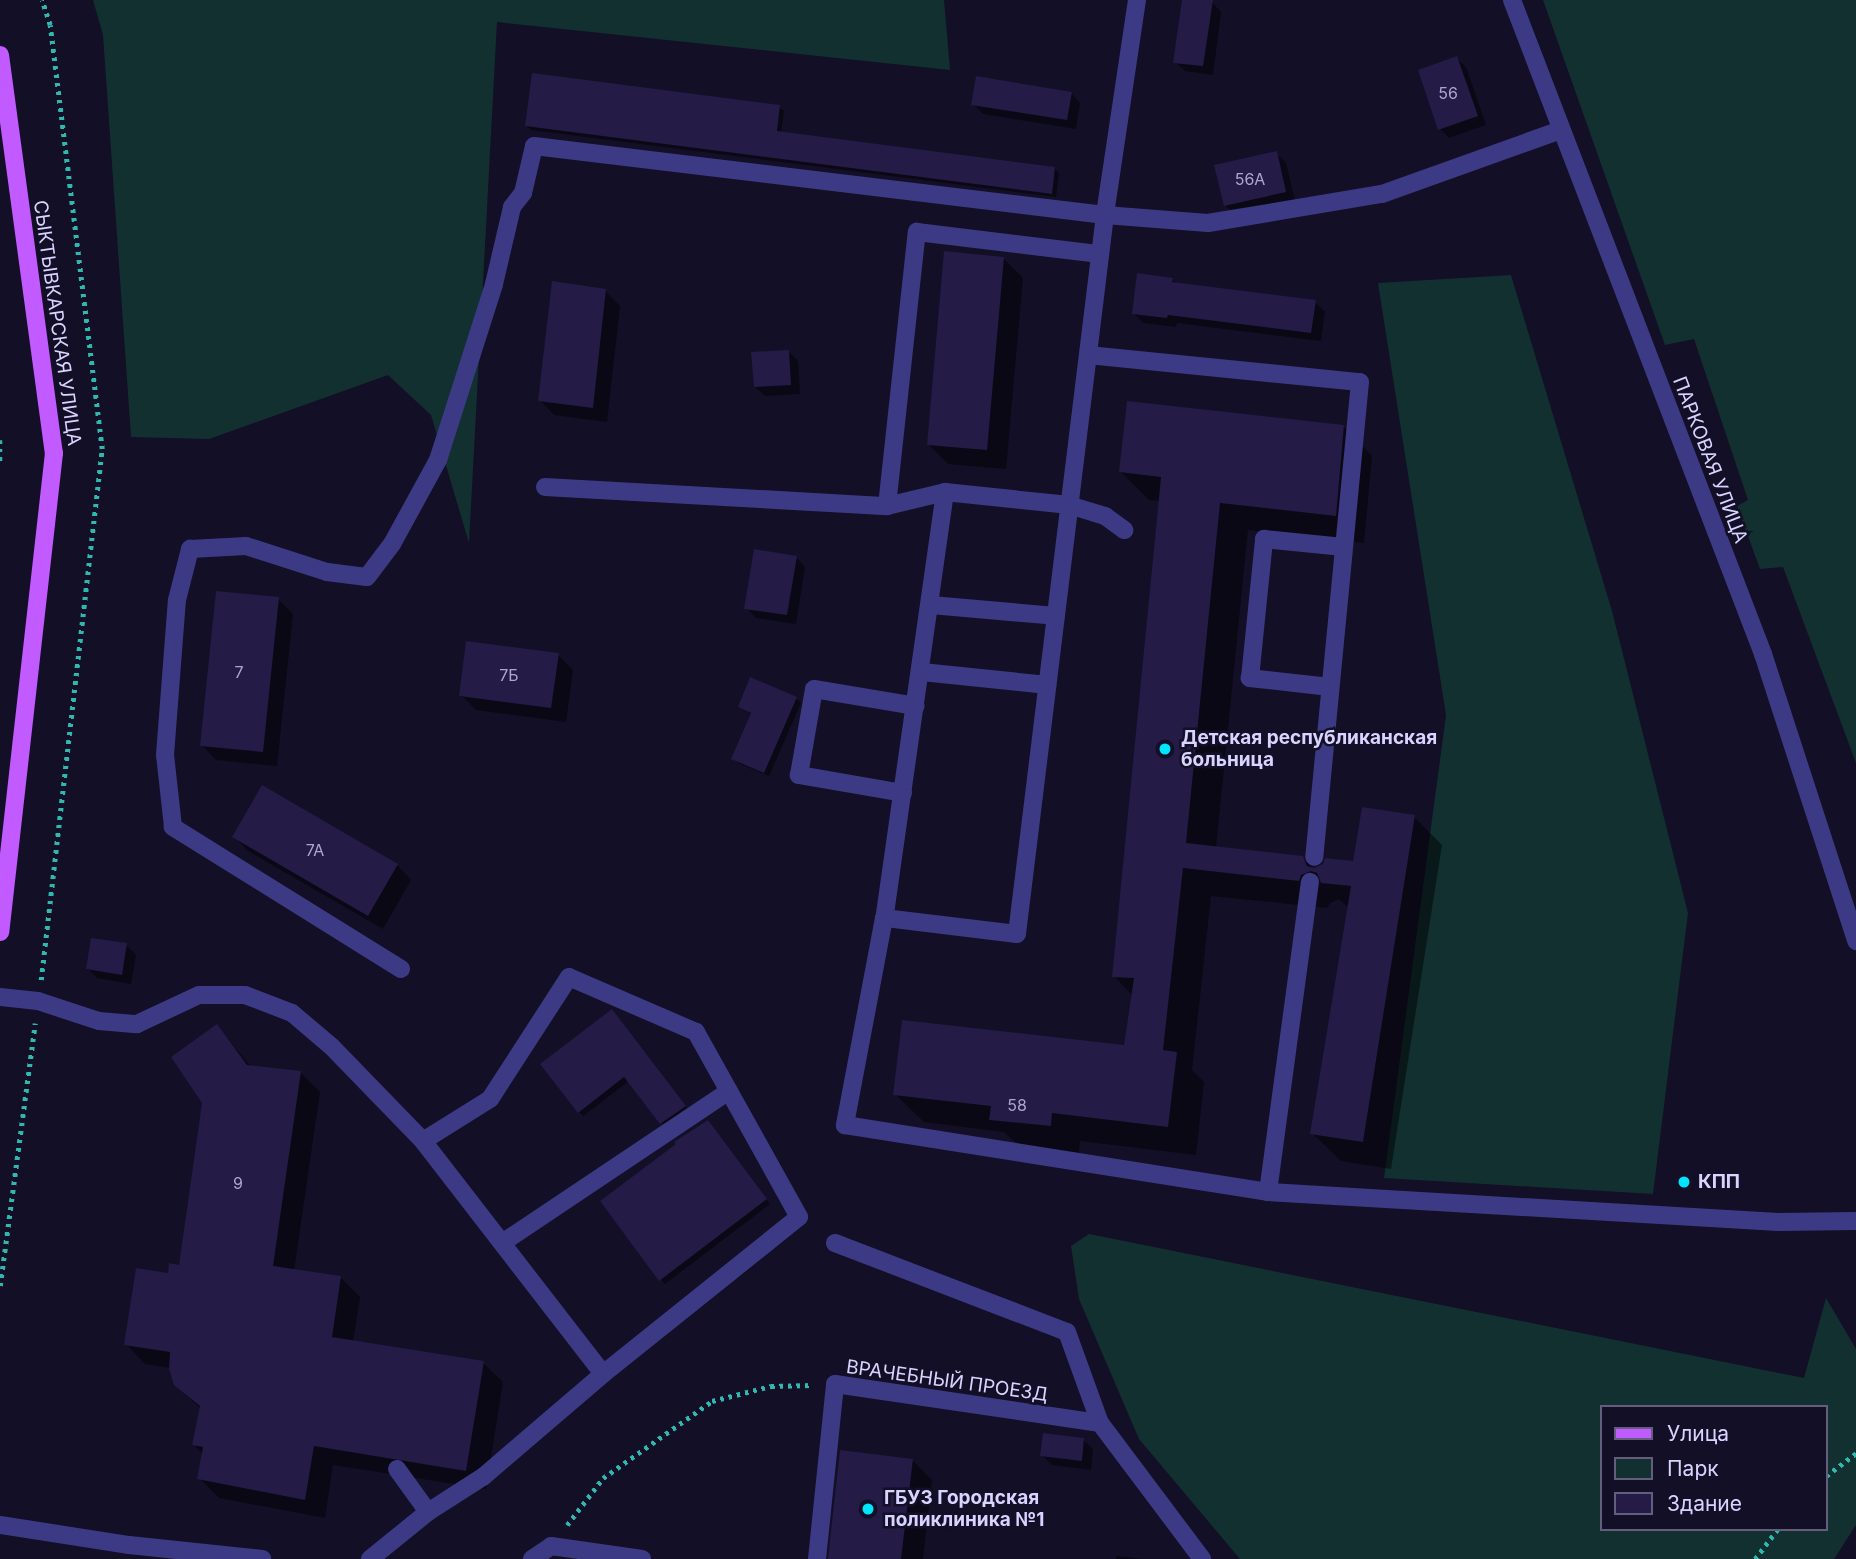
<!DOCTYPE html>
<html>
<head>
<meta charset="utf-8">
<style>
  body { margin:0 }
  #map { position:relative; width:1856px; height:1559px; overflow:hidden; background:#130f26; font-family:Inter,sans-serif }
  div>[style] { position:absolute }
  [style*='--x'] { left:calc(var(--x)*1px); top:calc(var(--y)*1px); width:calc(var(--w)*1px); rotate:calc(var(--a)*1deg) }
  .green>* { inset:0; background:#12302f }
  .shadow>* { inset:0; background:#0007 }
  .building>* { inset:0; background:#241b47 }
  .path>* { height:4.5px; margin-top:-2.25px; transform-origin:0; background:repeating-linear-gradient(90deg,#2fb8b0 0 3.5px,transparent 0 8.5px) }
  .minor>* { height:18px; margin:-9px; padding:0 9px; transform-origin:9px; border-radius:9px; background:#3d3a85 }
  .major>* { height:18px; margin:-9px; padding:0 9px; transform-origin:9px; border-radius:9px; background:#c25bff }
  .dots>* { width:19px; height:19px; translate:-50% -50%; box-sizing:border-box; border:4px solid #130f26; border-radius:50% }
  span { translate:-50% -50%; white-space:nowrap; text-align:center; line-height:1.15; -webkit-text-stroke:5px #130f26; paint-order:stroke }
  .number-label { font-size:16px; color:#aca6d1 }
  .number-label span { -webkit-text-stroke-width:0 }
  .street-label { font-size:19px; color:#d9d4ff }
  .poi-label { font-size:19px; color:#d9d4ff; font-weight:700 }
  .left { translate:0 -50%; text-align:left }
  .legend { position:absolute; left:1600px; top:1405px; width:228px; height:126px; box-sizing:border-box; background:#130f26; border:2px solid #625e7d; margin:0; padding:9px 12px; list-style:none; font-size:21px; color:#d9d4ff }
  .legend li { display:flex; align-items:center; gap:14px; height:35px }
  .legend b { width:35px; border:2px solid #625e7d }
</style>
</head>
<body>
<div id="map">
  <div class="green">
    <i style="clip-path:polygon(93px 0,944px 0,950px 70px,497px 22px,469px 543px,431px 415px,388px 375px,209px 439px,131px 437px,103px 35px)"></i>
    <i style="clip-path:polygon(1543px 0,1856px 0,1856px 763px,1783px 567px,1760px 569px,1737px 506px,1748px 500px,1694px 339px,1665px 345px)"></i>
    <i style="clip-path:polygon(1511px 275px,1612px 611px,1688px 913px,1653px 1194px,1384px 1178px,1446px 715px,1378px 283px)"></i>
    <i style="clip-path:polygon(evenodd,1089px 1234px,1804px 1378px,1826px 1298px,1856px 1349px,1856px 1525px,1834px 1559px,1240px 1559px,1139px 1439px,1079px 1299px,1071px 1246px,1089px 1234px,1602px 1407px,1826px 1407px,1826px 1529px,1602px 1529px,1602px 1407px)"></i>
  </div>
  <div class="shadow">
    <i style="clip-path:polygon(1184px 0,1212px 2px,1221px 12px,1213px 75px,1185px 71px,1175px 62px)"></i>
    <i style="clip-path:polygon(1456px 58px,1466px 67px,1486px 125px,1449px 138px,1440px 129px)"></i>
    <i style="clip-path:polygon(1071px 93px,1080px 103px,1076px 129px,983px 114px,973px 104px)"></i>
    <i style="clip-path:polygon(779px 107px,784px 111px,781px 133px,1054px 168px,1059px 173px,1056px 197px,531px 130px,526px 126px)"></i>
    <i style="clip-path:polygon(1276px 153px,1286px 163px,1295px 201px,1235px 215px,1225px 205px)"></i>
    <i style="clip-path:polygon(1003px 258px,1023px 278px,1006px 469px,948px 464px,928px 444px)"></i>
    <i style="clip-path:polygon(1172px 279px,1176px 284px,1315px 302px,1325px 312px,1321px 341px,1177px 323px,1176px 327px,1143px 323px,1134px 313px)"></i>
    <i style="clip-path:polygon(605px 291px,620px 306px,607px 422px,554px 415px,540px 400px)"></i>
    <i style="clip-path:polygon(788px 351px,798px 361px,800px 394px,765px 396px,755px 387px)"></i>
    <i style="clip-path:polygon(1344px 427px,1372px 456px,1364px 543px,1248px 530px,1216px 848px,1302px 857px,1315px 870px,1355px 863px,1414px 817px,1442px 845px,1391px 1169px,1341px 1161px,1312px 1133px,1349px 908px,1339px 899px,1330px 903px,1327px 908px,1211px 896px,1192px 1070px,1204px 1082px,1196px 1155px,1080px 1141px,1079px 1153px,1020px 1147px,1004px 1132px,924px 1122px,895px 1094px,1126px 1047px,1133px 996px,1114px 976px,1161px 501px,1149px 500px,1121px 472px)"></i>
    <i style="clip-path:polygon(796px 557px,805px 567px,796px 624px,756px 618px,746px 608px)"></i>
    <i style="clip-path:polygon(278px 599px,293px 614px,277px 766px,216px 760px,202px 745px)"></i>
    <i style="clip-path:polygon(558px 655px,573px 670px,566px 722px,476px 710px,461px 695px)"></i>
    <i style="clip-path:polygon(796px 698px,801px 703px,769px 776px,738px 763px,733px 759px,752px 715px,740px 707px)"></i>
    <i style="clip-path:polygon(234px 836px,397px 865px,411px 880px,383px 929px,248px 851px)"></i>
    <i style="clip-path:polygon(126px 945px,136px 955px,131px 984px,97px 978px,88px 969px)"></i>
    <i style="clip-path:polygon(616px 1015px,689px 1111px,665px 1127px,629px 1081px,583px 1116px,579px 1112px)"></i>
    <i style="clip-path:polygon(217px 1026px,252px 1068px,300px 1072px,320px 1092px,294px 1271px,340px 1277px,360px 1297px,353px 1342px,483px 1363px,503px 1382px,486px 1489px,333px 1465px,325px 1518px,219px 1498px,199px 1478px,204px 1455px,194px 1445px,201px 1409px,175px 1384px,171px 1368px,145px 1364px,126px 1344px,169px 1275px,181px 1267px)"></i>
    <i style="clip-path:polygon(712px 1127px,770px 1204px,665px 1284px,660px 1279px)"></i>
    <i style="clip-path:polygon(1083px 1440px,1093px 1449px,1091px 1470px,1052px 1465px,1042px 1455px)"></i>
    <i style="clip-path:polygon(912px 1460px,932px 1480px,923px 1559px,830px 1559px)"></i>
    <i style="clip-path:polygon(1116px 1556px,1145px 1559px,1116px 1559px)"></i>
  </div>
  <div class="building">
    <i style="clip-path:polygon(1182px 0,1213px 0,1203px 66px,1173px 63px)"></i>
    <i style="clip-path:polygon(1457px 56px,1478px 116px,1438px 130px,1418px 70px)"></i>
    <i style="clip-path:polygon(532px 73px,780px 105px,777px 131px,1055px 167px,1052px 194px,525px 126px)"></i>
    <i style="clip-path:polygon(976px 76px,1072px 92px,1067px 120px,971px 105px)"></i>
    <i style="clip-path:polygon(1277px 151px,1286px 192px,1224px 206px,1214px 165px)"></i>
    <i style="clip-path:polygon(944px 251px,1004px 257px,987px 450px,927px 445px)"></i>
    <i style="clip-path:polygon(1137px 273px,1173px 278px,1172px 282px,1316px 300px,1311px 333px,1168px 315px,1167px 318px,1132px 314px)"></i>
    <i style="clip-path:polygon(552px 281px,606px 289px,593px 408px,538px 401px)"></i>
    <i style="clip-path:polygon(789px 350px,791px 385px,754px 387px,751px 352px)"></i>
    <i style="clip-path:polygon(1127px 401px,1344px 425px,1336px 516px,1220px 503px,1186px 843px,1303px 856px,1307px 866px,1314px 868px,1323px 864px,1325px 858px,1353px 861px,1362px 807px,1415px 815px,1363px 1142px,1310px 1134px,1351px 886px,1321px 883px,1317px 873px,1311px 871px,1301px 875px,1299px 881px,1183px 868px,1163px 1050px,1177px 1052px,1168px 1127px,1052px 1113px,1051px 1126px,989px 1120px,991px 1106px,893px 1095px,902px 1020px,1124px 1045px,1134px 978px,1112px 977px,1161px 477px,1119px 472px)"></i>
    <i style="clip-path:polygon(754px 549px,797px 556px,787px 615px,744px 609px)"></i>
    <i style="clip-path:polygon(216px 591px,279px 597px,263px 752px,200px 746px)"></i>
    <i style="clip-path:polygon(466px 641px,559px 653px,551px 708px,459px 696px)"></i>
    <i style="clip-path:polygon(750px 677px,797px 697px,764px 773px,731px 759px,751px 713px,738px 707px)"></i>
    <i style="clip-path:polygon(262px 785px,398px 864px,368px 916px,232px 837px)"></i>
    <i style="clip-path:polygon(91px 938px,127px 943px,122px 975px,86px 969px)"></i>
    <i style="clip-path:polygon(612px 1009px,686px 1106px,660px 1124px,624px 1077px,578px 1113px,540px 1064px)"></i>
    <i style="clip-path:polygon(217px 1024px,247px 1065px,301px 1071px,273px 1266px,341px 1276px,332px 1337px,484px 1361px,466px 1471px,314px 1446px,305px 1500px,197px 1479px,203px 1447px,192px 1445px,200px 1406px,174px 1385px,169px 1369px,170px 1352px,124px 1345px,136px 1268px,168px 1273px,169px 1263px,179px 1265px,202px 1103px,171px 1057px)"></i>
    <i style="clip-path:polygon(708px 1120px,767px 1199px,659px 1281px,600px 1201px,676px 1144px,674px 1142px)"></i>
    <i style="clip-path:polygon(1043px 1433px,1084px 1438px,1082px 1461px,1040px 1456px)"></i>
    <i style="clip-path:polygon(840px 1450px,913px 1459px,901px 1559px,828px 1559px)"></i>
  </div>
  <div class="path">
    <i style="--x:0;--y:440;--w:24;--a:90"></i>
    <i style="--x:41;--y:980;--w:534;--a:-83.45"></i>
    <i style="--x:102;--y:449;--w:427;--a:-97"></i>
    <i style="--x:50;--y:25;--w:26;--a:-108"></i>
    <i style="--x:0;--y:1286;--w:265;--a:-82.4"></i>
    <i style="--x:1826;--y:1476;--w:38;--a:-37"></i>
    <i style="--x:567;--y:1525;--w:59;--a:-52.5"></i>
    <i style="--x:603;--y:1478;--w:133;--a:-35.2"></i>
    <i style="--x:712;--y:1401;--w:61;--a:-14.3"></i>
    <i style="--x:771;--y:1386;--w:42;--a:-1.4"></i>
    <i style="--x:1755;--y:1559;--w:38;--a:-53"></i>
  </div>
  <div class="minor">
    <i style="--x:1137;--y:0;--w:217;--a:98.5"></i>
    <i style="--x:1105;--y:215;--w:103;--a:4.4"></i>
    <i style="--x:1208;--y:223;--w:176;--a:-9.5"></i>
    <i style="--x:1382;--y:194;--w:190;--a:-19.7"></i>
    <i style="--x:1512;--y:0;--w:701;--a:69"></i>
    <i style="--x:1763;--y:654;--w:302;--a:72"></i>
    <i style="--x:1088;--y:355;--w:273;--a:5.7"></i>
    <i style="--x:1360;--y:382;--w:477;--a:95.5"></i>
    <i style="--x:545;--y:487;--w:343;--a:3.2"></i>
    <i style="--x:887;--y:506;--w:60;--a:-13.6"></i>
    <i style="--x:945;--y:492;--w:125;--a:6"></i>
    <i style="--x:1069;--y:505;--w:38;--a:17"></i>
    <i style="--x:1105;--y:516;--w:24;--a:36"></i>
    <i style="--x:945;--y:492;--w:430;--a:98.1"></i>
    <i style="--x:884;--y:918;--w:211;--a:100.7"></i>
    <i style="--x:845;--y:1125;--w:428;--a:9"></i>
    <i style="--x:1268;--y:1192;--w:511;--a:3.37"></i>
    <i style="--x:1778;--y:1222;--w:78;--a:-0.7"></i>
    <i style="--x:887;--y:506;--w:276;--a:-83.8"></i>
    <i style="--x:917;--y:232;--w:184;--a:6.9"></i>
    <i style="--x:931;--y:605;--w:125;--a:5"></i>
    <i style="--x:922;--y:672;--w:126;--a:5.9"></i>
    <i style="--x:1330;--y:687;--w:81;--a:-173.6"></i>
    <i style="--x:1250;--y:678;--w:140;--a:-84.2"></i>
    <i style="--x:1264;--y:539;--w:80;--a:5.7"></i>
    <i style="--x:903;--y:793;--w:106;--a:-170.2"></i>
    <i style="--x:799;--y:775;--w:87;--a:-80.1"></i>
    <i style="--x:814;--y:689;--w:103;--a:9.5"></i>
    <i style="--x:401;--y:969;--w:269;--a:-148.1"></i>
    <i style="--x:173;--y:827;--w:72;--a:-96.3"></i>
    <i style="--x:165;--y:755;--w:155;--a:-85.6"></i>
    <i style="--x:177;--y:600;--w:53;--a:-75.7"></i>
    <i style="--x:190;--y:549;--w:56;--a:-3.1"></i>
    <i style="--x:246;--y:546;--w:85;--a:17.8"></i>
    <i style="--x:327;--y:572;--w:40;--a:7.1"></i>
    <i style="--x:367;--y:577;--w:41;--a:-52.9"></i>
    <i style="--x:392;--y:544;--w:96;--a:-61.3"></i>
    <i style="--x:438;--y:460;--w:185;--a:-72.3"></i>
    <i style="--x:494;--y:284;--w:79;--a:-76.8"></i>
    <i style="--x:512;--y:207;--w:18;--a:-52"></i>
    <i style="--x:523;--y:193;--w:48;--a:-76.8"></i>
    <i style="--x:534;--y:146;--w:575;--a:6.89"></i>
    <i style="--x:1105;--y:215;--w:724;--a:96.98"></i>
    <i style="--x:1017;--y:934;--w:134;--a:-173.1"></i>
    <i style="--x:0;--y:997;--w:38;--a:6"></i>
    <i style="--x:38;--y:1001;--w:64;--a:18.2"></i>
    <i style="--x:99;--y:1021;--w:38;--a:5"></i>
    <i style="--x:137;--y:1024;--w:68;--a:-25.1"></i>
    <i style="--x:199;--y:995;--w:46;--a:0"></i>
    <i style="--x:245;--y:995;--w:50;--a:21"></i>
    <i style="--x:292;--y:1013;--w:52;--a:40.4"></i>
    <i style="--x:332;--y:1047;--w:131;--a:45.9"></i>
    <i style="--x:423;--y:1141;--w:294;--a:52.3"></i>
    <i style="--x:1268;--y:1192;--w:313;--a:-82.3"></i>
    <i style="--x:502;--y:1243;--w:273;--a:-33.8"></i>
    <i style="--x:835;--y:1243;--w:248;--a:21"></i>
    <i style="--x:1067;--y:1332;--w:97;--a:70.1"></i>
    <i style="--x:1100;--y:1423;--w:170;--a:53.1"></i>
    <i style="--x:397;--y:1469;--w:53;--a:54.2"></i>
    <i style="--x:0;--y:1525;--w:131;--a:8.8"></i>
    <i style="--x:129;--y:1545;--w:134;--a:6"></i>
    <i style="--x:370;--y:1559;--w:75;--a:-39"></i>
    <i style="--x:428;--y:1512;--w:67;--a:-32.7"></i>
    <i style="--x:484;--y:1476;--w:157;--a:-40.6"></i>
    <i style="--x:603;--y:1374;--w:251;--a:-38.7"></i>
    <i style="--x:799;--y:1217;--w:212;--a:-119.1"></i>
    <i style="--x:696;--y:1032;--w:138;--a:-156.6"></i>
    <i style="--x:569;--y:977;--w:145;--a:122.9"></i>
    <i style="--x:490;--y:1099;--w:79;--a:147.9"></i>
    <i style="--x:532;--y:1559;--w:23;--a:-34"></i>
    <i style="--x:551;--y:1546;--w:92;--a:8.1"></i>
    <i style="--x:817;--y:1559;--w:176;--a:-84.1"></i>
    <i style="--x:835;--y:1384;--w:268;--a:8.4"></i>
  </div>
  <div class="major">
    <i style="--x:0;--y:55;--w:402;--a:82.3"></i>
    <i style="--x:54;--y:453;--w:482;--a:96.4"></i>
  </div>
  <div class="dots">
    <i style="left:1165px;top:749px;background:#00e5ff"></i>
    <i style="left:1684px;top:1182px;background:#00e5ff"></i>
    <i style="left:868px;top:1509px;background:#00e5ff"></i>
  </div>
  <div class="number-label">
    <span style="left:1448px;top:93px">56</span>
    <span style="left:1250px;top:179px">56А</span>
    <span style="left:239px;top:672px">7</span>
    <span style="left:509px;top:675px">7Б</span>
    <span style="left:315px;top:850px">7А</span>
    <span style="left:1017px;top:1105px">58</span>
    <span style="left:238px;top:1183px">9</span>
  </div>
  <div class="street-label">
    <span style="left:57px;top:323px;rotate:82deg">СЫКТЫВКАРСКАЯ УЛИЦА</span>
    <span style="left:1710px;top:460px;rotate:69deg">ПАРКОВАЯ УЛИЦА</span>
    <span style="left:947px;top:1381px;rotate:8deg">ВРАЧЕБНЫЙ ПРОЕЗД</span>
  </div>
  <div class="poi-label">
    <span class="left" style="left:1181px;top:749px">Детская республиканская<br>больница</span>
    <span class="left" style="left:1698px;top:1182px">КПП</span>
    <span class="left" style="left:884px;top:1509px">ГБУЗ Городская<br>поликлиника №1</span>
  </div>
  <ul class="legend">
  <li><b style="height:9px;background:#c25bff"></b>Улица</li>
  <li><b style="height:19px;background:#12302f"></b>Парк</li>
  <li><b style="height:19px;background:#241b47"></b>Здание</li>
  </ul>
</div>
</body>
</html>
